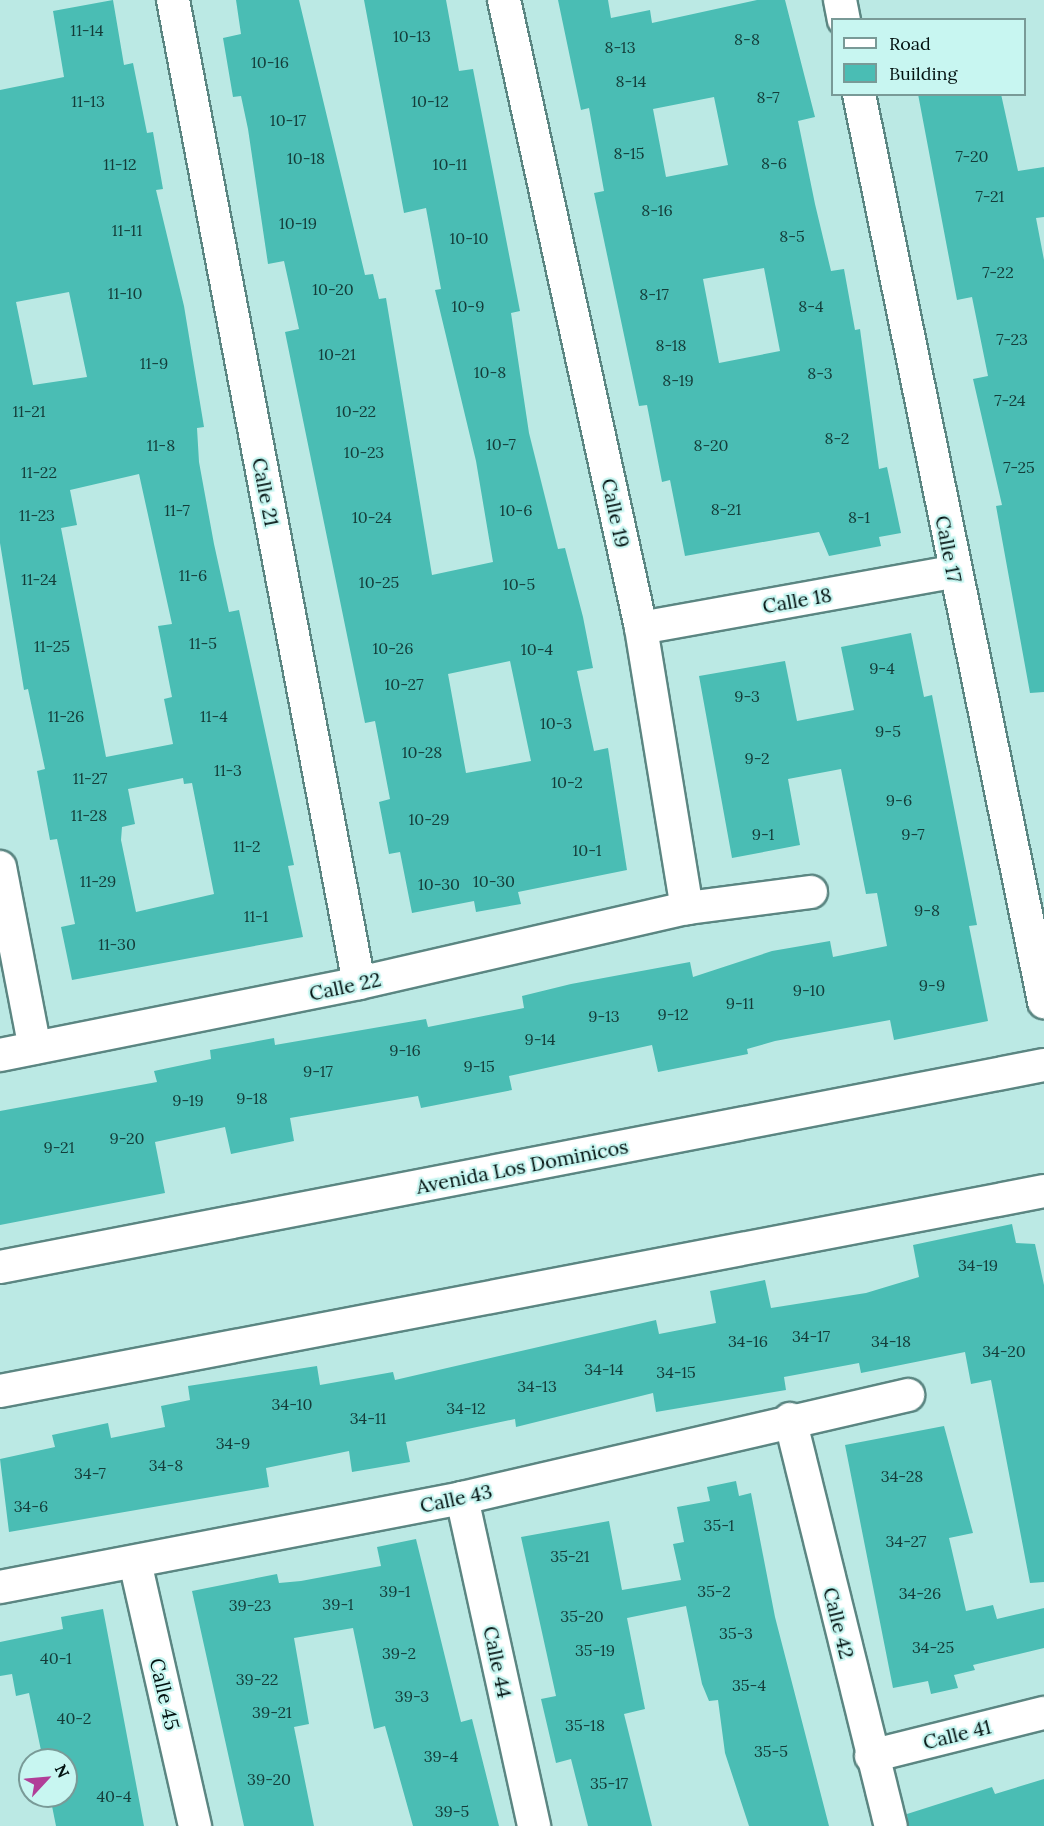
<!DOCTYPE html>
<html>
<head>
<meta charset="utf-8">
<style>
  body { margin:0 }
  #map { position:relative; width:1044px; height:1826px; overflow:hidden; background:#bbe9e4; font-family:Lora,serif }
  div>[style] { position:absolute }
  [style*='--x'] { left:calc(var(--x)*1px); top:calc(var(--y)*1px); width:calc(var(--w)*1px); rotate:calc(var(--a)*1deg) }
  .building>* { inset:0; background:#4abdb4 }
  .roads { filter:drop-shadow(2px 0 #5b8682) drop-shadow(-2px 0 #5b8682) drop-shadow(0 2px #5b8682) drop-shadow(0 -2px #5b8682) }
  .minor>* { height:32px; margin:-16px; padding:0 16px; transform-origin:16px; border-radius:16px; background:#fff }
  span { translate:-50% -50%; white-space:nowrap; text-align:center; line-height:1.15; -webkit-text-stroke:4.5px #c8f6f1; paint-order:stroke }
  .number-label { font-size:16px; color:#143c39 }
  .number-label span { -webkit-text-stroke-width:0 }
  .street-label { font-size:20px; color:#021110 }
  .legend { position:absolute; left:831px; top:18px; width:195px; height:78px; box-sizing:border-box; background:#c8f6f1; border:2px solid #799a97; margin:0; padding:8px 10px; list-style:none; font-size:18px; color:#021110 }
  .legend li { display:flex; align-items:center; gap:12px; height:30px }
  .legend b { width:30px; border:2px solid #799a97 }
  .north { position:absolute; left:18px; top:1748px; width:60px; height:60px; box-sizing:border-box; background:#c8f6f1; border:2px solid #799a97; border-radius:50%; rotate:64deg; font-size:16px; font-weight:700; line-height:24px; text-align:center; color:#021110 }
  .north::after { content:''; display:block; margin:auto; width:21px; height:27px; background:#b13e98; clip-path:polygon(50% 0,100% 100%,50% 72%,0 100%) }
</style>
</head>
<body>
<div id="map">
  <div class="building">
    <i style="clip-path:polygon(evenodd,113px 0,124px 65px,133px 63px,147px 133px,153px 132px,163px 189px,156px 190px,184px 306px,204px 427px,197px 428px,199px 462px,214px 544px,229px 612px,239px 610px,294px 865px,288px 866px,303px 937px,72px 980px,61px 927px,75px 924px,57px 839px,50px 840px,37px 771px,45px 769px,28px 689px,24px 690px,0 543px,0 90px,64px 77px,53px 11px,113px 0,69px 292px,87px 377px,33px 385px,16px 302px,69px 292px,113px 0,139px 474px,172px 624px,158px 626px,172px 697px,164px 699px,173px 744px,106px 757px,61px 528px,77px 525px,70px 490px,139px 474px,113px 0,183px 778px,184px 784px,192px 783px,214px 894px,136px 912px,121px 840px,122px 827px,135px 824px,128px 789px,183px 778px)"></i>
    <i style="clip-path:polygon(evenodd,236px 0,299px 0,365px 275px,373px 274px,379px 299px,386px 298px,432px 575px,493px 562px,476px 461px,435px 290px,441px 289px,426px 208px,404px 213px,364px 0,446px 0,459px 71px,473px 69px,520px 311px,511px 313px,529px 433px,558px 549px,565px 548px,583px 617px,593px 668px,577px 671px,594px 751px,608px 748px,627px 870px,518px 892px,521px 904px,476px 912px,474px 901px,412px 913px,400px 852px,389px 854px,379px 802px,390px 799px,375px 721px,365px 723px,285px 332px,299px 329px,284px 261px,268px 264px,248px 129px,241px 96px,233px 97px,223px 38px,241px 34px,236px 0,510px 661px,531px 761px,466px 773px,448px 674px,510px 661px)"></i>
    <i style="clip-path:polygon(evenodd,558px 0,608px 0,611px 18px,650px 10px,652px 23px,757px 0,785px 0,815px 117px,798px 121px,815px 204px,831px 271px,844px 269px,855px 330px,860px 329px,879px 469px,887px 467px,901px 533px,879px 537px,881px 546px,829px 556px,819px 532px,685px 556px,670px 480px,662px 482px,647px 405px,639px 406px,594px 193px,604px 191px,589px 108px,581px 110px,558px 0,714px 97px,728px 165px,666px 177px,653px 109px,714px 97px,558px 0,764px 268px,780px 351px,719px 363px,703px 279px,764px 268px)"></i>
    <i style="clip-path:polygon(918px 94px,1001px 94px,1018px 171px,1044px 167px,1044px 217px,1036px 218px,1044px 260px,1044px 692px,1030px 693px,996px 506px,1002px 505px,973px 379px,988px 376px,972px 297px,957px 300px)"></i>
    <i style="clip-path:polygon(911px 633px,924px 697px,932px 695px,977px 925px,969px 926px,988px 1021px,894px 1040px,890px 1020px,775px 1041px,747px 1049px,748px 1054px,658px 1072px,652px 1045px,509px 1076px,512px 1090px,421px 1108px,418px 1096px,290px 1118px,294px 1141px,231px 1154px,225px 1127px,155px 1142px,165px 1193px,0 1225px,0 1111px,157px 1082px,154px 1071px,211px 1059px,210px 1050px,274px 1038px,275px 1045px,426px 1019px,428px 1027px,524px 1008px,522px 996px,571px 984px,690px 962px,693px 977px,772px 951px,830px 941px,833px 957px,887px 946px,877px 893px,866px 894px,841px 769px,788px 779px,800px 845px,732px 858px,699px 676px,785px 661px,797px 721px,854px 710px,841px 647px)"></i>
    <i style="clip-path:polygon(1012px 1224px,1016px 1243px,1035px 1244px,1044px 1285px,1044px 1582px,1030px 1583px,991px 1380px,971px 1384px,965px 1352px,861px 1373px,859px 1363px,784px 1377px,786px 1390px,656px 1412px,653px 1393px,516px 1427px,515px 1419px,406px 1442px,410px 1462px,352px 1472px,349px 1451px,266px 1468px,269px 1487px,9px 1532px,0 1459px,55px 1447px,52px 1435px,108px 1423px,111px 1438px,165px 1427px,161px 1406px,190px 1400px,188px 1386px,317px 1366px,320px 1385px,393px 1372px,395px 1380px,656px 1320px,659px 1334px,716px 1323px,710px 1291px,765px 1280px,771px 1308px,866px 1293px,919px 1277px,913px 1245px)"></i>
    <i style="clip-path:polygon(944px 1426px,973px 1533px,949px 1538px,966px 1611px,993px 1605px,997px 1619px,1044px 1608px,1044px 1648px,973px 1665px,975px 1670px,954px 1675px,958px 1688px,931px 1694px,928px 1681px,893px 1688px,845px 1445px)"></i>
    <i style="clip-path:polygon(736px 1481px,739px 1496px,751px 1493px,775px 1617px,829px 1826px,749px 1826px,725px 1753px,718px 1700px,709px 1701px,702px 1684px,686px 1606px,627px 1618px,645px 1709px,624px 1714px,652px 1826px,588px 1826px,571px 1759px,556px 1763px,541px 1699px,556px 1696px,521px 1537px,609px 1521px,622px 1590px,681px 1580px,673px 1544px,684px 1542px,677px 1507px,710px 1501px,707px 1487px)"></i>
    <i style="clip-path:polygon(416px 1539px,461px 1722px,472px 1719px,499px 1826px,413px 1826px,385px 1726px,374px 1729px,353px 1628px,294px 1638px,309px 1724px,294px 1727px,314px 1826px,244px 1826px,192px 1591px,277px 1574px,279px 1583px,301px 1581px,381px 1566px,377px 1547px)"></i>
    <i style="clip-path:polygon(103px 1609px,144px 1826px,56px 1826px,50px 1796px,66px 1796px,66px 1760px,43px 1760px,29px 1693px,16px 1696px,12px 1674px,0 1676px,0 1642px,63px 1629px,61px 1617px)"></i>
    <i style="clip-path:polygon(1044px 1779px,1044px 1826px,908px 1826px,907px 1814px,992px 1787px,995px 1794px)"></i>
  </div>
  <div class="roads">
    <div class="minor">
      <i style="--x:173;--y:0;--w:1000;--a:79.29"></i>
      <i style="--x:504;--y:0;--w:643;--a:77.69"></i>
      <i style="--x:641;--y:628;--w:284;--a:80.7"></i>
      <i style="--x:840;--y:0;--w:20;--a:79"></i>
      <i style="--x:859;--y:94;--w:927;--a:78.48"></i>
      <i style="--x:641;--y:628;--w:317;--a:-10.2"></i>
      <i style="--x:0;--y:867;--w:184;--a:79.1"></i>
      <i style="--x:0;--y:1055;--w:366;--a:-11.3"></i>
      <i style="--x:359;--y:983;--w:336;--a:-12.9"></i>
      <i style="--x:687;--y:908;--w:125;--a:-7.4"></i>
      <i style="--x:0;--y:1267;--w:1063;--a:-10.95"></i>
      <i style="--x:0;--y:1391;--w:1063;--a:-10.84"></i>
      <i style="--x:790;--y:1419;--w:419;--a:76.1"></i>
      <i style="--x:462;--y:1498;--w:336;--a:77.6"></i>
      <i style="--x:135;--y:1562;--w:271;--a:77.2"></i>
      <i style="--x:0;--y:1587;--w:470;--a:-10.9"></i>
      <i style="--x:462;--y:1498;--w:458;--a:-13"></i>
      <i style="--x:871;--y:1756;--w:178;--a:-14"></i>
    </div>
  </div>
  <div class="number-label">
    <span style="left:87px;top:30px">11-14</span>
    <span style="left:412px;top:36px">10-13</span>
    <span style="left:747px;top:39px">8-8</span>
    <span style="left:620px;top:47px">8-13</span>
    <span style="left:270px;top:62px">10-16</span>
    <span style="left:631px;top:81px">8-14</span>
    <span style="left:768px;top:97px">8-7</span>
    <span style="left:88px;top:101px">11-13</span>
    <span style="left:430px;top:101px">10-12</span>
    <span style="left:288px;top:120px">10-17</span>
    <span style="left:629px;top:153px">8-15</span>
    <span style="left:972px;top:156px">7-20</span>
    <span style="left:306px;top:158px">10-18</span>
    <span style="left:774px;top:163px">8-6</span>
    <span style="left:120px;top:164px">11-12</span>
    <span style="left:450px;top:164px">10-11</span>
    <span style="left:990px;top:196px">7-21</span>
    <span style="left:657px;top:210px">8-16</span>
    <span style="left:298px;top:223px">10-19</span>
    <span style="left:127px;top:230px">11-11</span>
    <span style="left:792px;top:236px">8-5</span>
    <span style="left:469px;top:238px">10-10</span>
    <span style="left:998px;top:272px">7-22</span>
    <span style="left:333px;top:289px">10-20</span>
    <span style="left:125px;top:293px">11-10</span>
    <span style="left:654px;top:294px">8-17</span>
    <span style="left:468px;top:306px">10-9</span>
    <span style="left:811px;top:306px">8-4</span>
    <span style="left:1012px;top:339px">7-23</span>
    <span style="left:671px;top:345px">8-18</span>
    <span style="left:337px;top:354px">10-21</span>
    <span style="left:154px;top:363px">11-9</span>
    <span style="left:490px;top:372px">10-8</span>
    <span style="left:820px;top:373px">8-3</span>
    <span style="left:678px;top:380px">8-19</span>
    <span style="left:1010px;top:400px">7-24</span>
    <span style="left:29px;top:411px">11-21</span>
    <span style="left:356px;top:411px">10-22</span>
    <span style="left:837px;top:438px">8-2</span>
    <span style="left:501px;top:444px">10-7</span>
    <span style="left:161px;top:445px">11-8</span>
    <span style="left:711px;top:445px">8-20</span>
    <span style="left:364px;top:452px">10-23</span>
    <span style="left:1019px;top:467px">7-25</span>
    <span style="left:39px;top:472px">11-22</span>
    <span style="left:726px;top:509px">8-21</span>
    <span style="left:177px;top:510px">11-7</span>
    <span style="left:516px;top:510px">10-6</span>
    <span style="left:37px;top:515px">11-23</span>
    <span style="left:372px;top:517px">10-24</span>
    <span style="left:859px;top:517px">8-1</span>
    <span style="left:193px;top:575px">11-6</span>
    <span style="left:39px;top:579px">11-24</span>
    <span style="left:379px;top:582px">10-25</span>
    <span style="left:519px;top:584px">10-5</span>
    <span style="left:203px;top:643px">11-5</span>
    <span style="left:52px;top:646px">11-25</span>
    <span style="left:393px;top:648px">10-26</span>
    <span style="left:537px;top:649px">10-4</span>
    <span style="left:882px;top:668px">9-4</span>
    <span style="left:404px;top:684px">10-27</span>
    <span style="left:747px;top:696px">9-3</span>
    <span style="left:66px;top:716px">11-26</span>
    <span style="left:214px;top:716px">11-4</span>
    <span style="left:556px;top:723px">10-3</span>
    <span style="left:888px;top:731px">9-5</span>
    <span style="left:422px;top:752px">10-28</span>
    <span style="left:757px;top:758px">9-2</span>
    <span style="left:228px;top:770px">11-3</span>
    <span style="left:90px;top:778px">11-27</span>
    <span style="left:567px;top:782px">10-2</span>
    <span style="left:899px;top:800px">9-6</span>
    <span style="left:89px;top:815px">11-28</span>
    <span style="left:429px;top:819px">10-29</span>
    <span style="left:763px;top:834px">9-1</span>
    <span style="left:913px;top:834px">9-7</span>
    <span style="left:247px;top:846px">11-2</span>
    <span style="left:587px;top:850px">10-1</span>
    <span style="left:98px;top:881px">11-29</span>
    <span style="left:494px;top:881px">10-30</span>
    <span style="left:439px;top:884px">10-30</span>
    <span style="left:927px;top:910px">9-8</span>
    <span style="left:256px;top:916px">11-1</span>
    <span style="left:117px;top:944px">11-30</span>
    <span style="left:932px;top:985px">9-9</span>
    <span style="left:809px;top:990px">9-10</span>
    <span style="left:740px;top:1003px">9-11</span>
    <span style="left:673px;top:1014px">9-12</span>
    <span style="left:604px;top:1016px">9-13</span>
    <span style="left:540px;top:1039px">9-14</span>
    <span style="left:405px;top:1050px">9-16</span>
    <span style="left:479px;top:1066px">9-15</span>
    <span style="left:318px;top:1071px">9-17</span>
    <span style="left:252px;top:1098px">9-18</span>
    <span style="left:188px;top:1100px">9-19</span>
    <span style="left:127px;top:1138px">9-20</span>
    <span style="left:59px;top:1147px">9-21</span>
    <span style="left:978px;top:1265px">34-19</span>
    <span style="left:811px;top:1336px">34-17</span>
    <span style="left:748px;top:1341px">34-16</span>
    <span style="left:891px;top:1341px">34-18</span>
    <span style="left:1004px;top:1351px">34-20</span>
    <span style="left:604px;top:1369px">34-14</span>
    <span style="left:676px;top:1372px">34-15</span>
    <span style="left:537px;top:1386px">34-13</span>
    <span style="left:292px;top:1404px">34-10</span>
    <span style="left:466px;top:1408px">34-12</span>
    <span style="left:368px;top:1418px">34-11</span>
    <span style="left:233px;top:1443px">34-9</span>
    <span style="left:166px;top:1465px">34-8</span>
    <span style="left:90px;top:1473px">34-7</span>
    <span style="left:902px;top:1476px">34-28</span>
    <span style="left:31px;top:1506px">34-6</span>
    <span style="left:719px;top:1525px">35-1</span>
    <span style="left:906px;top:1541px">34-27</span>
    <span style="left:570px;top:1556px">35-21</span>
    <span style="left:395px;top:1591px">39-1</span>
    <span style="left:714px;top:1591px">35-2</span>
    <span style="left:920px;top:1593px">34-26</span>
    <span style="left:338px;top:1604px">39-1</span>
    <span style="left:250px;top:1605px">39-23</span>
    <span style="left:582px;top:1616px">35-20</span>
    <span style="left:736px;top:1633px">35-3</span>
    <span style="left:933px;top:1647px">34-25</span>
    <span style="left:595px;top:1650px">35-19</span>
    <span style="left:399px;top:1653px">39-2</span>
    <span style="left:56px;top:1658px">40-1</span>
    <span style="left:257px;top:1679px">39-22</span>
    <span style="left:749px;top:1685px">35-4</span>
    <span style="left:412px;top:1696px">39-3</span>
    <span style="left:272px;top:1712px">39-21</span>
    <span style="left:74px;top:1718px">40-2</span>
    <span style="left:585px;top:1725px">35-18</span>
    <span style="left:771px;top:1751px">35-5</span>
    <span style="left:441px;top:1756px">39-4</span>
    <span style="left:269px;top:1779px">39-20</span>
    <span style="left:609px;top:1783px">35-17</span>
    <span style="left:114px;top:1796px">40-4</span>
    <span style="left:452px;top:1811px">39-5</span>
  </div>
  <div class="street-label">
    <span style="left:266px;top:492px;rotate:79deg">Calle 21</span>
    <span style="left:616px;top:513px;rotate:78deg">Calle 19</span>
    <span style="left:949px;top:549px;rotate:79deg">Calle 17</span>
    <span style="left:797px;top:600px;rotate:-10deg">Calle 18</span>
    <span style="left:345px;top:986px;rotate:-12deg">Calle 22</span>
    <span style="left:522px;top:1166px;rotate:-11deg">Avenida Los Dominicos</span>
    <span style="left:456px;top:1498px;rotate:-12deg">Calle 43</span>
    <span style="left:839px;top:1623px;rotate:76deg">Calle 42</span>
    <span style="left:498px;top:1662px;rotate:78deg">Calle 44</span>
    <span style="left:165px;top:1694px;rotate:77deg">Calle 45</span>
    <span style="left:957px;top:1734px;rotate:-14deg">Calle 41</span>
  </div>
  <ul class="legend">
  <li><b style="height:8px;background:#fff"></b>Road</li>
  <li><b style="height:16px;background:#4abdb4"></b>Building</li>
  </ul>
  <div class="north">N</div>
</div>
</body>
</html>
